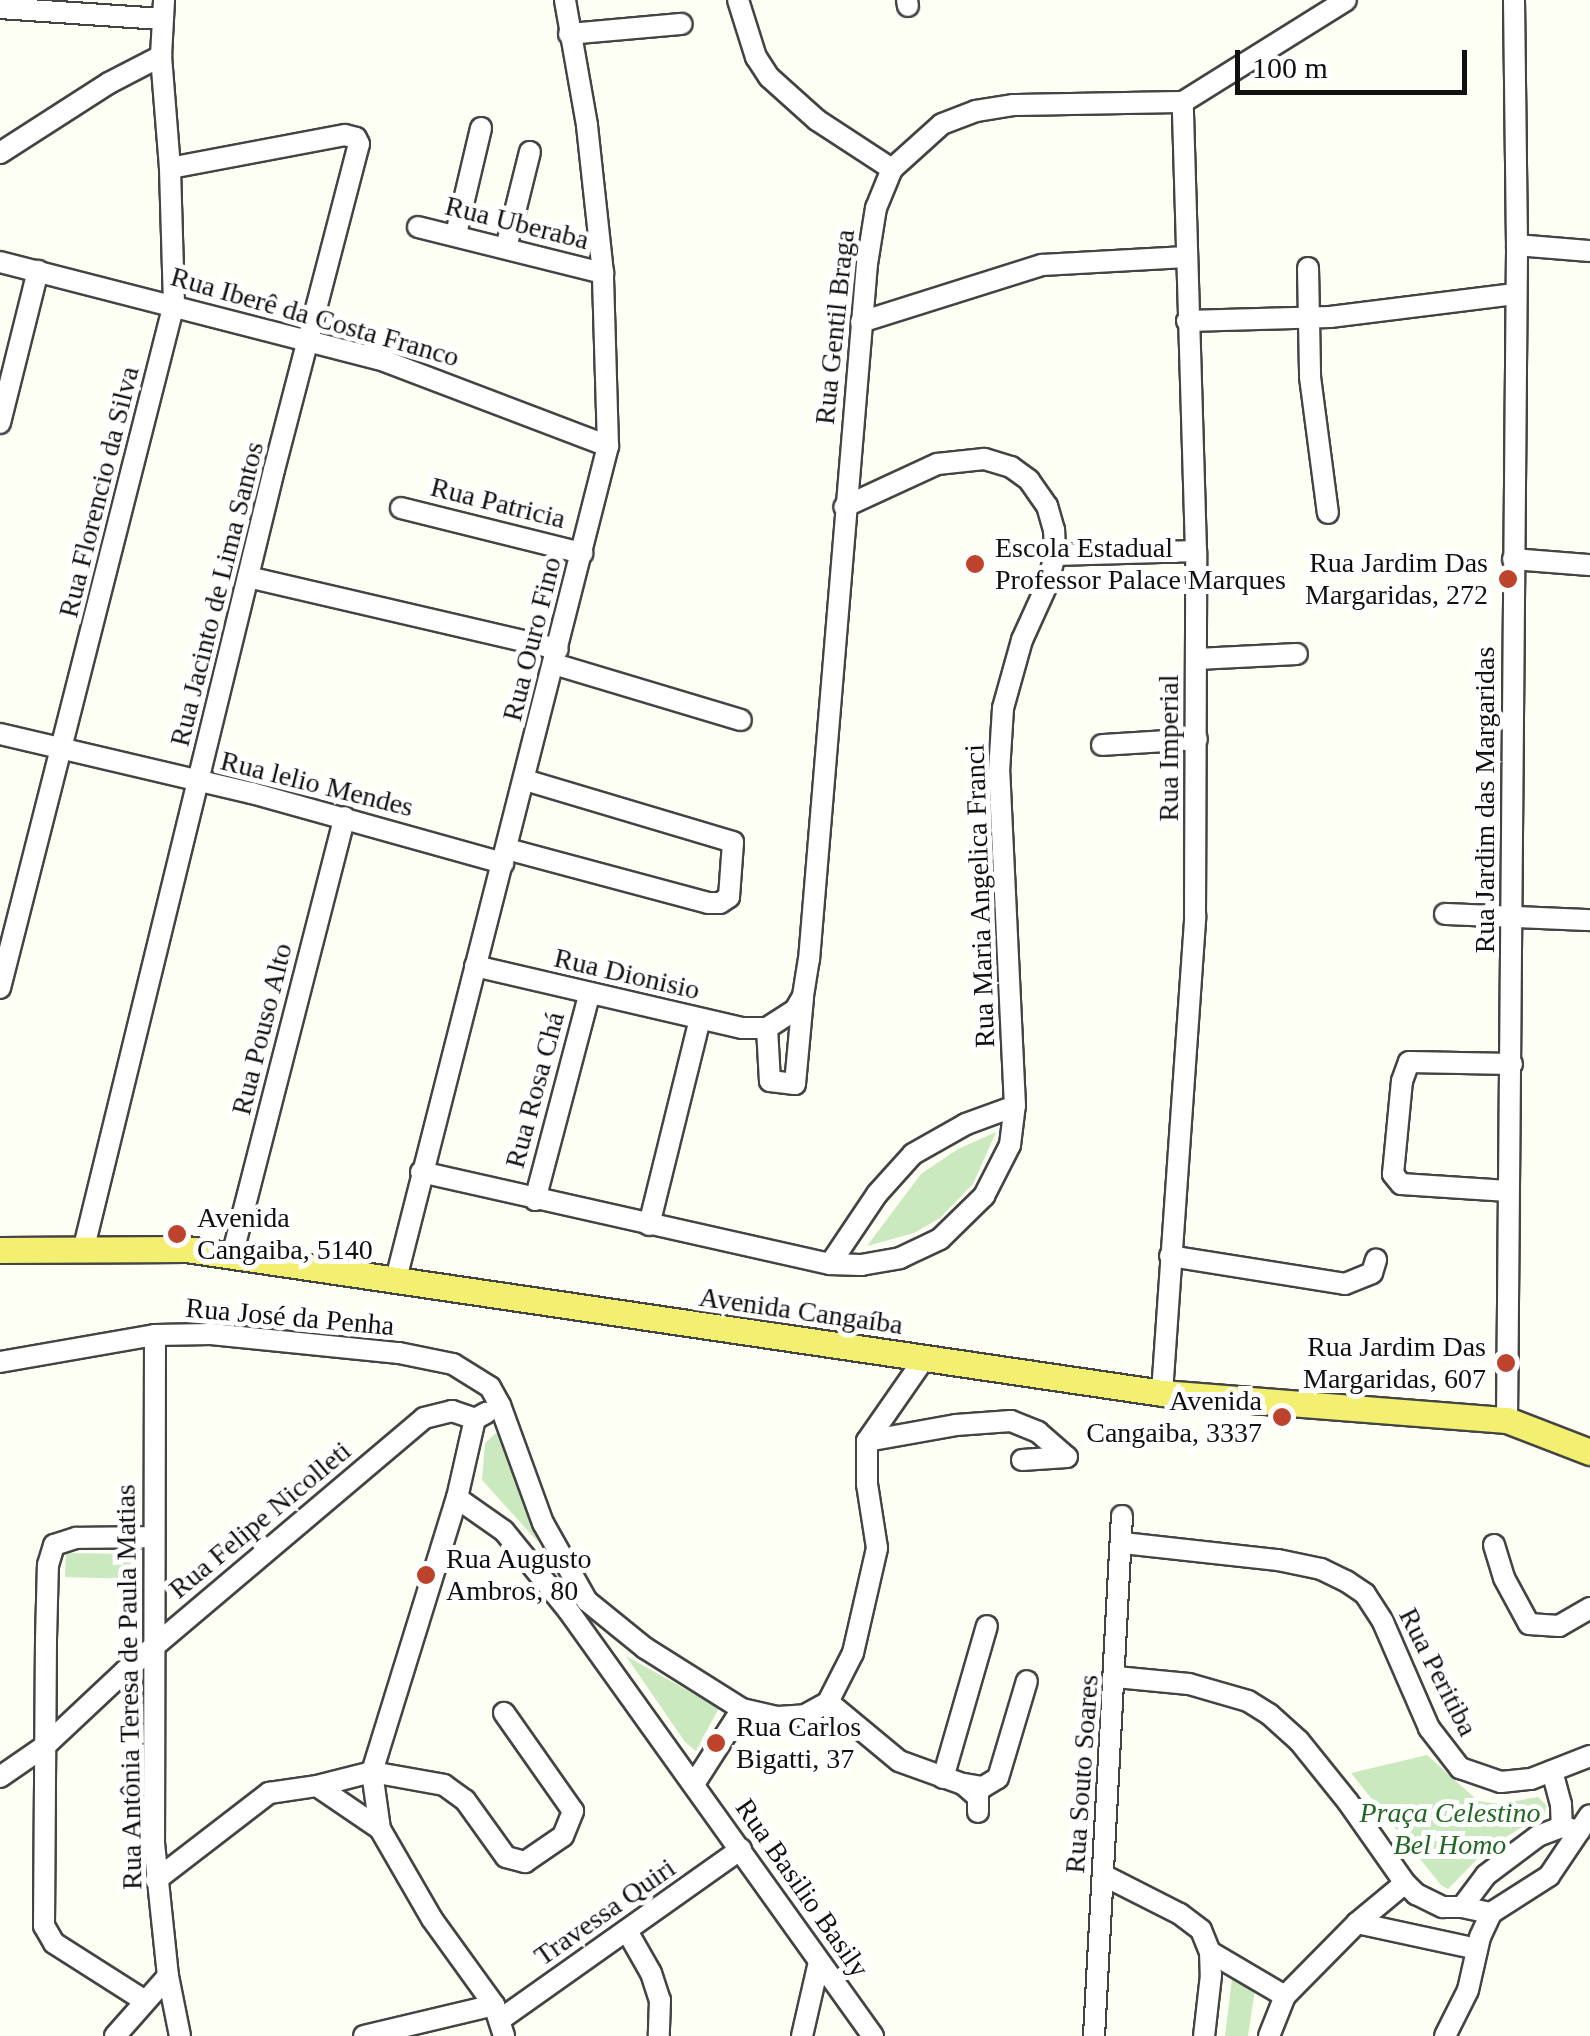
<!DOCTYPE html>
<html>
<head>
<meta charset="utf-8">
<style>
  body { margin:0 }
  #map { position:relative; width:1590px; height:2036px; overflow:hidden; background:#fefff4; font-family:Georgia,serif }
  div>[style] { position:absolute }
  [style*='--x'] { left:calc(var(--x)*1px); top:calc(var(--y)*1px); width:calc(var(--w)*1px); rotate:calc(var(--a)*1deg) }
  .green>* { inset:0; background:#cbe9be }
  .roads { filter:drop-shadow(2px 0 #444) drop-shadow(-2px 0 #444) drop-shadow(0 2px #444) drop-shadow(0 -2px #444) }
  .minor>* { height:20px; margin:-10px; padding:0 10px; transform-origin:10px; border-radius:10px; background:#fff }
  .major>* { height:25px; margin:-12.5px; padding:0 12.5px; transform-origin:12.5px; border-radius:12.5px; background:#f3ef70 }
  .dots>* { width:28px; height:28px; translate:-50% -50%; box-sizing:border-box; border:5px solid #fff; border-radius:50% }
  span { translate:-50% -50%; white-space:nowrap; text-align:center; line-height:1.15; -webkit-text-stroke:10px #fff; paint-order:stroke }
  .street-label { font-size:28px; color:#111 }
  .poi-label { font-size:28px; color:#111 }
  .left { translate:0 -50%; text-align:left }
  .right { translate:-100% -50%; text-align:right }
  .park-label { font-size:28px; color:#226722; font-style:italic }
  .scale { position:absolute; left:1235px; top:50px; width:232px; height:45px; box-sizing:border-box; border:5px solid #111; border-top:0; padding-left:12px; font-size:30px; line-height:35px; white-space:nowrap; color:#111; -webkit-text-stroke:8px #fff; paint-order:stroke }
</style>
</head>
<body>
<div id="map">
  <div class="green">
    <i style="clip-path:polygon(996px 1132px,973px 1184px,940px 1218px,914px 1233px,867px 1246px,921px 1174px,958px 1149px)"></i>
    <i style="clip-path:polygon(496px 1433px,501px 1438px,538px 1542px,482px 1480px,485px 1443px)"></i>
    <i style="clip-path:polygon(66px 1553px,134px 1554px,133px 1579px,65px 1577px)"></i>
    <i style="clip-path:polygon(626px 1656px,719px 1708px,696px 1751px,685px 1742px)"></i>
    <i style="clip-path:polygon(1427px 1755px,1478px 1801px,1499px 1804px,1538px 1797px,1546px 1805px,1545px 1813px,1488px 1848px,1448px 1889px,1441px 1885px,1351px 1773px)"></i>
    <i style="clip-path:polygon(1232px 1979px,1255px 1989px,1248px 2036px,1225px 2036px)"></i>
  </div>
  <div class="roads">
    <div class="minor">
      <i style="--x:738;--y:0;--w:60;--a:72.5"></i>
      <i style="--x:756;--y:57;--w:24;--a:57"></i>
      <i style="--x:769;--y:77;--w:64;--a:41.9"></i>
      <i style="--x:817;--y:120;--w:90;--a:33.2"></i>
      <i style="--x:907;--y:0;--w:6;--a:81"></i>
      <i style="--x:0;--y:8;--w:162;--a:3.9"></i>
      <i style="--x:569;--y:34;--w:113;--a:-5.1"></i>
      <i style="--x:0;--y:153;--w:130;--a:-32.7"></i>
      <i style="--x:109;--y:83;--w:59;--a:-27.4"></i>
      <i style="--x:418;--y:227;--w:191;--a:14"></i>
      <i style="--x:456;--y:234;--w:109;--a:-76.7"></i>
      <i style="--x:1517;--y:245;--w:73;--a:4.7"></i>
      <i style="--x:506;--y:248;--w:99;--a:-76"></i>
      <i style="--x:0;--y:262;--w:391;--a:14.4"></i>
      <i style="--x:379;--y:359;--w:245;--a:20.8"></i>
      <i style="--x:1308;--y:268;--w:109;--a:88.9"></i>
      <i style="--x:1310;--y:377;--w:137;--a:82.5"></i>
      <i style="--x:1187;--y:321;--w:143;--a:-1.6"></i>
      <i style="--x:1330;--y:317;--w:186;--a:-7.1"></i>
      <i style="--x:861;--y:322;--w:190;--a:-17.5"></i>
      <i style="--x:1042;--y:265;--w:144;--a:-3.2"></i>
      <i style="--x:0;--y:423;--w:157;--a:-76"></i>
      <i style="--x:401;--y:508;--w:187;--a:14"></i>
      <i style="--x:1055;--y:555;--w:141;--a:-1.6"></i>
      <i style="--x:1513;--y:559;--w:77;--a:4.5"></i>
      <i style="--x:248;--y:577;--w:318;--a:13.1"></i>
      <i style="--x:1197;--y:659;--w:100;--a:-2.9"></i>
      <i style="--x:554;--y:664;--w:195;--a:16.7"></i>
      <i style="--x:0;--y:734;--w:259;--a:13.2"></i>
      <i style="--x:252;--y:793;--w:261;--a:15.6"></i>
      <i style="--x:1102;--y:745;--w:95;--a:-3.6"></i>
      <i style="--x:507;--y:849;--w:208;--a:15"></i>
      <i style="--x:708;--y:903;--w:12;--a:0"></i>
      <i style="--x:720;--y:903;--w:11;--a:-34"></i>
      <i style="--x:729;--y:897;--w:55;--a:-85.8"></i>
      <i style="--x:733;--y:842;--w:217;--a:-163.4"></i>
      <i style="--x:1445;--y:914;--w:145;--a:2.4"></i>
      <i style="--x:475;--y:966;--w:274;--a:13.1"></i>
      <i style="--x:742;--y:1028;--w:25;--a:0"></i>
      <i style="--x:767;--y:1028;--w:33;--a:-33"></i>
      <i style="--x:795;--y:1010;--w:16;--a:-60"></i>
      <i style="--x:803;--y:996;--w:36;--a:-81"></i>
      <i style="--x:809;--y:960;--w:698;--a:-85.24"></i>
      <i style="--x:867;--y:264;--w:57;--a:-80.9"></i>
      <i style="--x:876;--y:208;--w:42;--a:-67.7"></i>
      <i style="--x:892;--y:169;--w:67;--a:-42"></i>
      <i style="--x:942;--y:124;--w:36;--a:-21"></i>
      <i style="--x:976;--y:111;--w:37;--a:-9"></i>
      <i style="--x:1013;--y:105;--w:170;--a:-1"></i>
      <i style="--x:1183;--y:102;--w:192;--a:-32"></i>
      <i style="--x:0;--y:988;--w:706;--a:-75.73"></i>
      <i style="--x:174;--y:304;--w:136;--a:-91.7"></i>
      <i style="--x:170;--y:168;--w:112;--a:-94.6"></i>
      <i style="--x:161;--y:56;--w:56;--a:-86.9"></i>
      <i style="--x:767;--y:1028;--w:53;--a:86.8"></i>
      <i style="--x:770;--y:1081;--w:25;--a:7"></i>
      <i style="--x:795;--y:1084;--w:86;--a:-84.7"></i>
      <i style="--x:421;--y:1172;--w:419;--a:12.7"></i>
      <i style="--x:830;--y:1264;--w:31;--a:2"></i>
      <i style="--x:861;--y:1265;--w:40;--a:-10"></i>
      <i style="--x:900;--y:1258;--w:44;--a:-25.4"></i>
      <i style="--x:940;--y:1239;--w:62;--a:-44.3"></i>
      <i style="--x:984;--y:1196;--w:57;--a:-63"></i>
      <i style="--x:1010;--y:1145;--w:39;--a:-83"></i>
      <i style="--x:1015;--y:1106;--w:334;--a:-92.7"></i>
      <i style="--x:999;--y:772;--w:64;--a:-86.4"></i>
      <i style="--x:1003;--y:708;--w:71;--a:-74.4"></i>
      <i style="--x:1022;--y:640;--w:60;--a:-65.6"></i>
      <i style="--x:1047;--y:585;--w:31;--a:-75"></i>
      <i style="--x:1055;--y:555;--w:25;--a:-92"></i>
      <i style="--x:1054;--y:530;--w:25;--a:-106"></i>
      <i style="--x:1047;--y:506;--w:32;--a:-125"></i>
      <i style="--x:1029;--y:480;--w:22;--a:-144"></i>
      <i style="--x:1011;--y:467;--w:28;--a:-163"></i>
      <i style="--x:984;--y:459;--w:47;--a:173.9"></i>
      <i style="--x:937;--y:464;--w:102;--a:155.2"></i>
      <i style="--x:1508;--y:1191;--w:107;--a:-176.3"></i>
      <i style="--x:1401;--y:1184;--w:13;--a:-129"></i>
      <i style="--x:1393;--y:1174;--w:93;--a:-84.5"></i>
      <i style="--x:1402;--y:1081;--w:20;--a:-70"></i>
      <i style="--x:1409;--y:1062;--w:103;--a:1.1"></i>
      <i style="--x:535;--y:1200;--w:212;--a:-75.2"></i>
      <i style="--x:649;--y:1225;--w:212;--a:-76.1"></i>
      <i style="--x:84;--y:1247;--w:800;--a:-76.26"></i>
      <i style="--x:274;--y:470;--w:337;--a:-75.4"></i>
      <i style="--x:359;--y:144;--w:7;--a:-117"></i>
      <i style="--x:356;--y:138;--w:11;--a:-165"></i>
      <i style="--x:345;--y:135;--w:178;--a:169.3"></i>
      <i style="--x:232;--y:1256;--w:453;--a:-75.6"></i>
      <i style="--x:1170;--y:1256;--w:177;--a:9.1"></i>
      <i style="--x:1345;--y:1284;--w:29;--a:-22"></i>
      <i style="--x:1372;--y:1273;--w:14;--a:-73"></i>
      <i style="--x:830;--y:1264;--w:84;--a:-56.1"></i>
      <i style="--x:877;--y:1194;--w:54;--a:-48"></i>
      <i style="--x:913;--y:1154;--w:61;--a:-29.5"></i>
      <i style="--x:966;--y:1124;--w:52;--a:-20.2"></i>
      <i style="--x:396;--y:1279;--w:860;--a:-75.72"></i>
      <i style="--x:608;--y:446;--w:173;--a:-91.7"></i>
      <i style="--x:603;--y:273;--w:149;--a:-96.2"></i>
      <i style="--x:587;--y:125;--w:127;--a:-100"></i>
      <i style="--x:155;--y:1335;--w:508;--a:90.11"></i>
      <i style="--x:154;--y:1843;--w:134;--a:84"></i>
      <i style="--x:168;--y:1976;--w:61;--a:78.7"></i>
      <i style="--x:0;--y:1362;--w:157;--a:-9.9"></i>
      <i style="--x:155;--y:1335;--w:56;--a:-1"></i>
      <i style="--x:211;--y:1334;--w:189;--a:5.8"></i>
      <i style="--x:399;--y:1353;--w:55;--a:11.5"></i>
      <i style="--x:453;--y:1364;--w:44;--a:31.9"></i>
      <i style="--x:490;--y:1387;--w:21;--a:61"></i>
      <i style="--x:500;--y:1405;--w:126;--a:70"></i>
      <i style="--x:543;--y:1523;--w:90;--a:60.6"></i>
      <i style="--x:587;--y:1601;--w:75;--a:39"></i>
      <i style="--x:645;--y:1648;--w:115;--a:32.2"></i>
      <i style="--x:742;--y:1709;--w:37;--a:13"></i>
      <i style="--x:778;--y:1717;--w:27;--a:-4"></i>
      <i style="--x:805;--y:1715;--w:26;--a:-29"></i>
      <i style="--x:828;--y:1702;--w:55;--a:-63"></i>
      <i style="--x:853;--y:1653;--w:108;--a:-77.1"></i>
      <i style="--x:877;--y:1548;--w:65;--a:-98.9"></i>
      <i style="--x:867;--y:1484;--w:43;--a:-90"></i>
      <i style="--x:867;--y:1441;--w:100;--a:-55.2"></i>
      <i style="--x:1162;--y:1393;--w:478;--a:-86"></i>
      <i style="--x:1195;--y:916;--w:365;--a:-89.8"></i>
      <i style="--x:1196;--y:551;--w:449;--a:-91.7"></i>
      <i style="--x:1507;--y:1420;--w:1175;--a:-89.51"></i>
      <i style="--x:1517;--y:245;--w:245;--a:-90.7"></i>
      <i style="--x:867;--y:1441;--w:90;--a:-10.2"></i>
      <i style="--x:956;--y:1425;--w:55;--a:-4.2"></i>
      <i style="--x:1011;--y:1421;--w:29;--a:22"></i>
      <i style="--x:1038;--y:1432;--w:38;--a:41"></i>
      <i style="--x:1022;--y:1460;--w:45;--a:-3.8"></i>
      <i style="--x:457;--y:1498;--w:57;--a:35.1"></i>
      <i style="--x:504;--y:1531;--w:102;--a:51"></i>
      <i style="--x:568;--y:1610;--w:524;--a:54.4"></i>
      <i style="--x:1123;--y:1543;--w:156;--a:6.3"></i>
      <i style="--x:1278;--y:1560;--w:44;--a:11.8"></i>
      <i style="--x:1321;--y:1569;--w:28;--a:26"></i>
      <i style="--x:1346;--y:1581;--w:23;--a:34"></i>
      <i style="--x:1365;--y:1594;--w:33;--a:57"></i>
      <i style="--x:1383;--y:1622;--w:116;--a:66.5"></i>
      <i style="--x:1429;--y:1728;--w:51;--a:52.2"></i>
      <i style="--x:1460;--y:1768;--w:43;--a:18.9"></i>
      <i style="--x:1501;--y:1782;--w:30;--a:-6"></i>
      <i style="--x:1531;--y:1779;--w:63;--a:-21.3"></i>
      <i style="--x:1494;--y:1545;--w:34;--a:73"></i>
      <i style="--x:1504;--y:1578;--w:52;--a:61.5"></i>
      <i style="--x:1529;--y:1624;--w:30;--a:4"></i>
      <i style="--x:1559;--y:1626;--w:36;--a:-30"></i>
      <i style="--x:1116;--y:1677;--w:73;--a:5.5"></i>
      <i style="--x:1189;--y:1684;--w:61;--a:16.1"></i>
      <i style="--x:1248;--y:1701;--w:25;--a:32"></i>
      <i style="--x:1269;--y:1714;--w:40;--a:42"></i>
      <i style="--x:1299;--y:1741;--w:78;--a:51.2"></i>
      <i style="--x:1348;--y:1802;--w:99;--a:54.9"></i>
      <i style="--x:1405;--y:1883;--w:16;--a:45"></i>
      <i style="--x:1416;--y:1894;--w:30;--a:26"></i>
      <i style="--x:1443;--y:1907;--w:19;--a:0"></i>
      <i style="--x:1462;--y:1907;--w:40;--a:-53"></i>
      <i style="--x:1486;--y:1875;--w:65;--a:-36.9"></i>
      <i style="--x:1538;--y:1836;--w:26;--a:-21"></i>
      <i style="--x:1562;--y:1827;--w:18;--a:13"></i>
      <i style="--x:828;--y:1702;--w:92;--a:39.7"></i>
      <i style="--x:899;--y:1761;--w:68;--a:19.8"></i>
      <i style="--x:963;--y:1784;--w:20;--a:41"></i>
      <i style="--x:978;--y:1797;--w:15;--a:90"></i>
      <i style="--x:1552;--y:1771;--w:34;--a:75"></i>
      <i style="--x:1561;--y:1804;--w:23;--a:88"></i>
      <i style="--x:0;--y:1777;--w:55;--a:-34.6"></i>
      <i style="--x:45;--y:1746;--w:110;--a:-43.2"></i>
      <i style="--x:125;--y:1671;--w:392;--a:-40.2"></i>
      <i style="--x:424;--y:1418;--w:29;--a:-14"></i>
      <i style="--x:452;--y:1411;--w:24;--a:19"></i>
      <i style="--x:943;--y:1778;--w:158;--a:-73.9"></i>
      <i style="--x:694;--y:1784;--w:89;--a:-57.4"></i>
      <i style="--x:963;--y:1784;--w:20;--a:9"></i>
      <i style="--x:983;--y:1787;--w:17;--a:-31"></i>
      <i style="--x:998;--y:1778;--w:101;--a:-73.4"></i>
      <i style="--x:317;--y:1786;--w:57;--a:-14.3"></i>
      <i style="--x:372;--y:1772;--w:73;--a:10.2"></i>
      <i style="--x:444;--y:1785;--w:26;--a:36"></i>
      <i style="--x:465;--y:1800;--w:70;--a:54.3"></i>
      <i style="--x:506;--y:1857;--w:20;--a:15"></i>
      <i style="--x:525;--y:1862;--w:46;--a:-34.4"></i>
      <i style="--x:563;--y:1836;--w:27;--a:-68"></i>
      <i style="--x:573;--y:1811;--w:120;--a:-125.1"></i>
      <i style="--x:380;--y:1829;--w:58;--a:-98"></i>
      <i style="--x:372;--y:1772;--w:287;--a:-72.8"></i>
      <i style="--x:457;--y:1498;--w:81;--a:-77.2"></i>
      <i style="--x:475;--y:1419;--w:13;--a:-29"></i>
      <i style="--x:1103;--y:1875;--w:86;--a:26.9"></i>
      <i style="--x:1180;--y:1914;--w:26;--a:37"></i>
      <i style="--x:1201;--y:1930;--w:24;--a:68"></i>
      <i style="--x:1210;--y:1952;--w:23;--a:88"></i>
      <i style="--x:1211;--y:1975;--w:61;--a:96.5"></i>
      <i style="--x:156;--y:1880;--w:143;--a:-37.6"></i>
      <i style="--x:269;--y:1793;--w:49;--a:-8.3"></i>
      <i style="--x:317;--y:1786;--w:76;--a:34.3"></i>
      <i style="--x:380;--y:1829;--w:104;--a:60"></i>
      <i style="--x:432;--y:1919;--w:106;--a:54.2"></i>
      <i style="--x:494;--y:2005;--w:33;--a:72"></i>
      <i style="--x:1462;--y:1907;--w:30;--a:12"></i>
      <i style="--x:1491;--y:1913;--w:69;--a:-32.5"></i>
      <i style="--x:1549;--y:1876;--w:73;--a:-56.1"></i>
      <i style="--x:1357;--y:1923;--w:123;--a:12.2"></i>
      <i style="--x:627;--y:1931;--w:48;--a:60.3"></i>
      <i style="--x:651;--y:1973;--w:28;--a:72"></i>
      <i style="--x:660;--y:2000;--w:36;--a:92"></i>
      <i style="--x:1210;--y:1952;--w:87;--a:30.4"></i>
      <i style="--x:145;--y:2001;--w:108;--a:-147.5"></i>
      <i style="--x:54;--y:1943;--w:20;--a:-120"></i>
      <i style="--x:44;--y:1926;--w:287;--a:-89.6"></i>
      <i style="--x:46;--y:1639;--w:74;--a:-88.5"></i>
      <i style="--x:48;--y:1565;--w:21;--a:-73"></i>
      <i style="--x:54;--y:1545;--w:23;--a:-18"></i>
      <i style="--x:76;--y:1538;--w:77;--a:-0.7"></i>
      <i style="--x:501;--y:2019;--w:294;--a:-35.3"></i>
      <i style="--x:115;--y:2036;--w:80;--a:-48.5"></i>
      <i style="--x:364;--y:2036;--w:134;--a:-13.4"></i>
      <i style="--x:802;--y:2036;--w:76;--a:-77.1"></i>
      <i style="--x:1094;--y:2036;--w:521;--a:-86.92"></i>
      <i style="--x:1269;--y:2036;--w:43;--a:-68.2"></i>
      <i style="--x:1285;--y:1996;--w:103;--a:-45.4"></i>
      <i style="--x:1357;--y:1923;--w:62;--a:-39.8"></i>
      <i style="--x:1445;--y:2036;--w:51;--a:-63.4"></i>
      <i style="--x:1468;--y:1990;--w:54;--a:-77.2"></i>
      <i style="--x:1480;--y:1937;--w:26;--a:-65"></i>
    </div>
    <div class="major">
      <i style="--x:0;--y:1250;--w:186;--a:-0.3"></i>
      <i style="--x:186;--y:1249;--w:987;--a:8.39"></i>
      <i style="--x:1162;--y:1393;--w:346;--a:4.5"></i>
      <i style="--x:1507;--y:1420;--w:89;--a:21.1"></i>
    </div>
  </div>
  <div class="dots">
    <i style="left:975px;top:564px;background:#bd432c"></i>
    <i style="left:1508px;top:579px;background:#bd432c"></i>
    <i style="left:177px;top:1234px;background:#bd432c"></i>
    <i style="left:1506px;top:1363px;background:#bd432c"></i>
    <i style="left:1282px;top:1417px;background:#bd432c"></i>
    <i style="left:426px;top:1575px;background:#bd432c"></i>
    <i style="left:716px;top:1743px;background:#bd432c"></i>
  </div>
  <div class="street-label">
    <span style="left:517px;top:223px;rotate:14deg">Rua Uberaba</span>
    <span style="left:315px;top:317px;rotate:16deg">Rua Iberê da Costa Franco</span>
    <span style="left:835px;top:327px;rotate:-84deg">Rua Gentil Braga</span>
    <span style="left:99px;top:492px;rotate:-76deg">Rua Florencio da Silva</span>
    <span style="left:498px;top:503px;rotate:14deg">Rua Patricia</span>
    <span style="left:217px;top:594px;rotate:-76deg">Rua Jacinto de Lima Santos</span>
    <span style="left:532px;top:639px;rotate:-76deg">Rua Ouro Fino</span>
    <span style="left:1169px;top:748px;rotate:-90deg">Rua Imperial</span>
    <span style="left:317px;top:784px;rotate:14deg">Rua lelio Mendes</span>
    <span style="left:1485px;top:800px;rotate:-90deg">Rua Jardim das Margaridas</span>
    <span style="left:980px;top:896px;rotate:-92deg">Rua Maria Angelica Franci</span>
    <span style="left:627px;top:974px;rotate:13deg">Rua Dionisio</span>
    <span style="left:262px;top:1029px;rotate:-76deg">Rua Pouso Alto</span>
    <span style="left:535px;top:1090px;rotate:-75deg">Rua Rosa Chá</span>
    <span style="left:801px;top:1311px;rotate:8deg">Avenida Cangaíba</span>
    <span style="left:290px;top:1317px;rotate:5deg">Rua José da Penha</span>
    <span style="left:260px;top:1520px;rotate:-40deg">Rua Felipe Nicolleti</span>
    <span style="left:1438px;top:1672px;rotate:63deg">Rua Peritiba</span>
    <span style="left:129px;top:1687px;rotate:-91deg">Rua Antônia Teresa de Paula Matias</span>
    <span style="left:1082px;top:1774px;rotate:-86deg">Rua Souto Soares</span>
    <span style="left:802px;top:1888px;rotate:55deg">Rua Basilio Basily</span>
    <span style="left:605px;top:1912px;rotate:-35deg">Travessa Quiri</span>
  </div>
  <div class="poi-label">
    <span class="left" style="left:995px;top:564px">Escola Estadual<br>Professor Palace Marques</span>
    <span class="right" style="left:1488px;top:579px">Rua Jardim Das<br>Margaridas, 272</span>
    <span class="left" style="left:197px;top:1234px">Avenida<br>Cangaiba, 5140</span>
    <span class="right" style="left:1486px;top:1363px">Rua Jardim Das<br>Margaridas, 607</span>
    <span class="right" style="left:1262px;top:1417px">Avenida<br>Cangaiba, 3337</span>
    <span class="left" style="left:446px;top:1575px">Rua Augusto<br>Ambros, 80</span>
    <span class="left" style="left:736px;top:1743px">Rua Carlos<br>Bigatti, 37</span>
  </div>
  <div class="park-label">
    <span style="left:1450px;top:1829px">Praça Celestino<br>Bel Homo</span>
  </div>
  <div class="scale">100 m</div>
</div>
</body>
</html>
